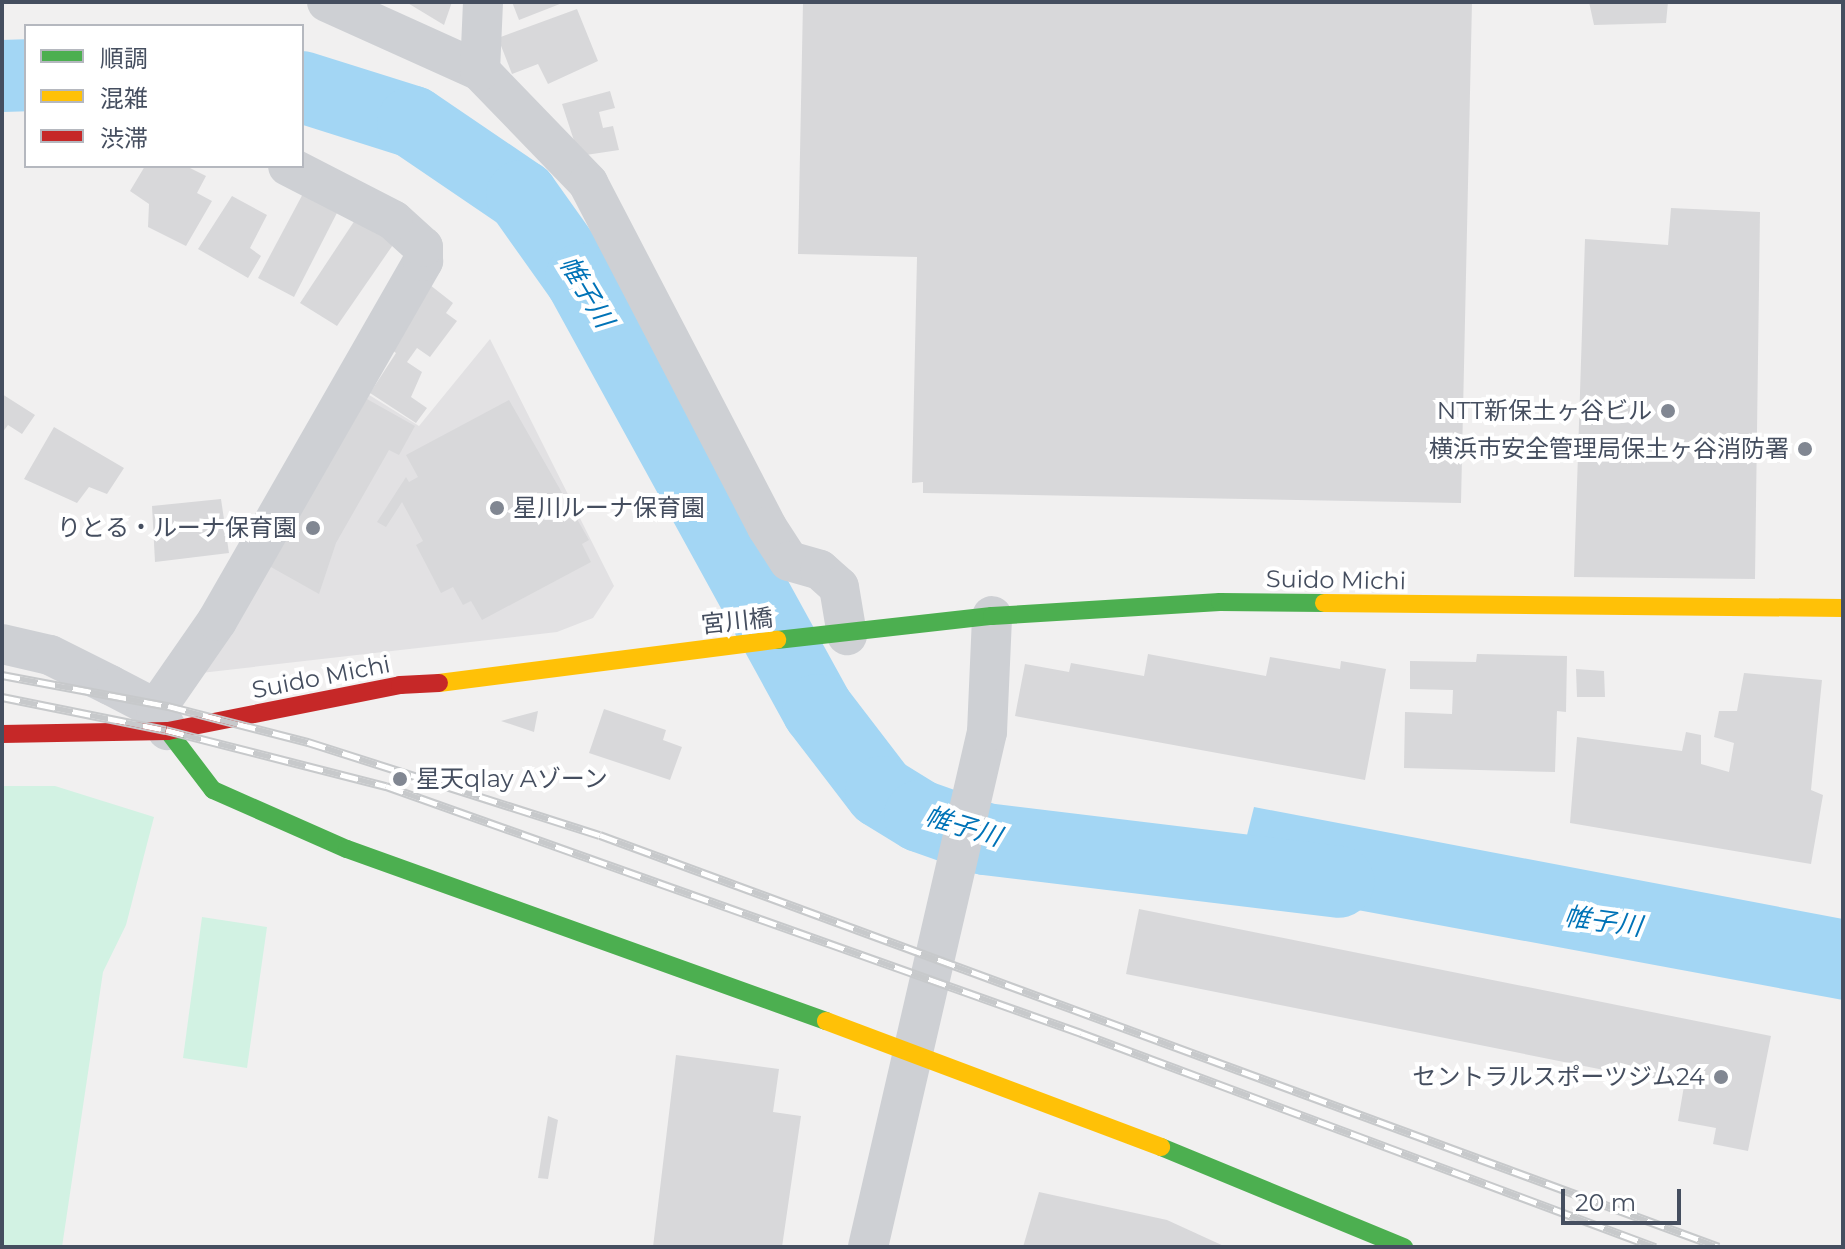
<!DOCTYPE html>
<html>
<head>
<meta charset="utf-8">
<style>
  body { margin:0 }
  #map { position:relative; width:1845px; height:1249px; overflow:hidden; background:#f1f0f0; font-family:Montserrat,"Noto Sans JP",sans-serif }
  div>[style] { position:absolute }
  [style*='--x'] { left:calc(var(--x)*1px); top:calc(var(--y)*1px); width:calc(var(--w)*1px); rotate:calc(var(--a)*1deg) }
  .education>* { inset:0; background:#e2e1e3 }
  .green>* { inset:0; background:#d2f2e3 }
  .water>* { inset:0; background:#a3d6f4 }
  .river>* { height:72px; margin:-36px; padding:0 36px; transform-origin:36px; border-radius:36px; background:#a3d6f4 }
  .building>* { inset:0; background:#d8d8da }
  .street>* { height:40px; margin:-20px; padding:0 20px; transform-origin:20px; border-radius:20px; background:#ced0d4 }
  .fast>* { height:18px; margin:-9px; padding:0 9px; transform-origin:9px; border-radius:9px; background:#4caf50 }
  .slow>* { height:18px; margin:-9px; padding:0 9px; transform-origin:9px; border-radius:9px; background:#ffc107 }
  .jam>* { height:18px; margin:-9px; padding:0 9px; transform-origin:9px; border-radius:9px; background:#c62828 }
  .rail>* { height:9px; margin-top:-4.5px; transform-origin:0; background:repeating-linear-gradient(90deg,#fff 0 18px,#c7c9cb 0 36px); box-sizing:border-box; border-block:2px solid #c7c9cb }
  .dots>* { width:22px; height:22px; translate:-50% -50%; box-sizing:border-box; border:4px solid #fff; border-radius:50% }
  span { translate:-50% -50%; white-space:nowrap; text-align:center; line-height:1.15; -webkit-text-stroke:8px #fff; paint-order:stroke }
  .poi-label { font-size:24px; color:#454e5f }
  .right { translate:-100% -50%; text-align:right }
  .left { translate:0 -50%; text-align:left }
  .street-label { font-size:24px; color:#454e5f }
  .water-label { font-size:26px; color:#0073b7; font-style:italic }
  .frame { position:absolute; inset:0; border:4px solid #454e5f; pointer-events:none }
  .legend { position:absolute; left:24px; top:24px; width:280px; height:144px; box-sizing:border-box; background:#fff; border:2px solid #b5b8bf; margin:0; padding:10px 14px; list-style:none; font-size:24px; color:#454e5f }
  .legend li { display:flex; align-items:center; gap:16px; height:40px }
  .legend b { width:40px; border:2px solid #b5b8bf }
  .scale { position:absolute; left:1561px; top:1189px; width:120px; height:36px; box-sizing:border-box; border:4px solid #454e5f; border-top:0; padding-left:10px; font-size:24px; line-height:28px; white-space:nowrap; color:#454e5f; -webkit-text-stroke:6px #fff; paint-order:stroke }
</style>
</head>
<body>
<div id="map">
  <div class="education">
    <i style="clip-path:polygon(490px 339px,614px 586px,593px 618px,557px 632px,192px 674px,358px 388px,419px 426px)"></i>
  </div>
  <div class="green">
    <i style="clip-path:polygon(2px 786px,55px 786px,154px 817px,126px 925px,103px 972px,62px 1247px,2px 1247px)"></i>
    <i style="clip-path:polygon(202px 917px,267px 927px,247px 1068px,183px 1058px)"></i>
  </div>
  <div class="water">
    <i style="clip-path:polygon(1254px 807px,1843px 919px,1843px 1000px,1234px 887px)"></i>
  </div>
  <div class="river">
    <i style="--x:2;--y:76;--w:24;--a:-2"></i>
    <i style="--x:302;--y:87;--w:116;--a:17.5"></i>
    <i style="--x:413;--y:122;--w:132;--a:34.2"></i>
    <i style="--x:522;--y:196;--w:102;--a:54.6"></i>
    <i style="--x:581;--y:279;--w:492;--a:61.2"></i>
    <i style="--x:818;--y:710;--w:103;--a:52.5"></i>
    <i style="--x:881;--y:792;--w:46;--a:31.6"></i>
    <i style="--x:920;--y:816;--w:69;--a:19.5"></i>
    <i style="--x:985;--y:839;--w:356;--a:6.9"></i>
  </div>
  <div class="building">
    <i style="clip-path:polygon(406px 2px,452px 2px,444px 25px)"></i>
    <i style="clip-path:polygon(512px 2px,565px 2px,519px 20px)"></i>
    <i style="clip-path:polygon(803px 2px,1472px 2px,1461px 503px,923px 493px,923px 482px,912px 483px,917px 257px,798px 254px)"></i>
    <i style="clip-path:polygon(1589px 2px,1668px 2px,1666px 23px,1594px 25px)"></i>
    <i style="clip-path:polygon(577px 9px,598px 61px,548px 84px,538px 64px,512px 74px,498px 38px)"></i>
    <i style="clip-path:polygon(610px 91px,615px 108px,599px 112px,603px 128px,613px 126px,619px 150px,579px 156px,562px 104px)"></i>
    <i style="clip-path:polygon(145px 166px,186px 166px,206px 176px,197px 193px,212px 201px,186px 246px,148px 227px,149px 204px,130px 191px)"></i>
    <i style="clip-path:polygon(306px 188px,341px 205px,294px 297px,258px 278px)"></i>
    <i style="clip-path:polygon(232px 196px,267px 215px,250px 248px,261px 256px,248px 278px,198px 249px)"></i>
    <i style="clip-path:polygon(1671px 208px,1760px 212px,1755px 579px,1574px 577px,1585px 239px,1668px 245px)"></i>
    <i style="clip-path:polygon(359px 214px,397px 239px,337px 326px,300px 303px)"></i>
    <i style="clip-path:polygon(430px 285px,453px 303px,446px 313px,457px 321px,430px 357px,417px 348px,407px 362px,422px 372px,411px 397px,427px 408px,416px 423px,370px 393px,396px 353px,378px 340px)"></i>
    <i style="clip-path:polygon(2px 394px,35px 415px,22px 434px,8px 425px,2px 433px)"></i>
    <i style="clip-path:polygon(358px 394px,415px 426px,399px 455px,389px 450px,336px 543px,319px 594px,262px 562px)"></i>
    <i style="clip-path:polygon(509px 400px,589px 540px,582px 544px,591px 562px,482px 620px,471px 601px,463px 605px,453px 587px,441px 593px,416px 545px,423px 541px,402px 502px,386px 527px,377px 522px,406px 477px,409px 482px,418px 477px,406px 455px)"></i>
    <i style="clip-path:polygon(54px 427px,124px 468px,107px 494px,89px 487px,77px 503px,24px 479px)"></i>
    <i style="clip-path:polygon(221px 499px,229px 553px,155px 562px,152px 506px)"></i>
    <i style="clip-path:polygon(1148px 654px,1266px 676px,1270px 657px,1340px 669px,1341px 661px,1386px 669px,1365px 780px,1015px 716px,1025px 664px,1069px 672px,1071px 663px,1144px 676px)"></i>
    <i style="clip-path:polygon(1477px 654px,1567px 656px,1566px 712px,1557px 711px,1555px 772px,1404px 768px,1405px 712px,1452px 714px,1453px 690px,1410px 689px,1410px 661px,1476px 662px)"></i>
    <i style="clip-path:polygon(1576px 669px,1604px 671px,1605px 697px,1577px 697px)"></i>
    <i style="clip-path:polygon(1744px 673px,1822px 680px,1811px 790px,1823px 795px,1811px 864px,1570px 823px,1577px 737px,1682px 751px,1686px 732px,1701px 735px,1701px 764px,1729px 772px,1734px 743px,1714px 737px,1719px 711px,1737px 711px)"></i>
    <i style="clip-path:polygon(604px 709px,666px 730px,663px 740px,682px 747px,670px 780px,589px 753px)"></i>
    <i style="clip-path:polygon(538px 711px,534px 732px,501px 721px)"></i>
    <i style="clip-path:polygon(1139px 909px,1771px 1036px,1748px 1151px,1713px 1144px,1716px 1128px,1678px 1121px,1684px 1086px,1126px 974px)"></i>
    <i style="clip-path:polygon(676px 1055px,779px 1069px,773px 1112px,801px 1116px,782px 1247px,653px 1247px)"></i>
    <i style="clip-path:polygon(548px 1116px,558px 1120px,548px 1179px,538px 1178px)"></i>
    <i style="clip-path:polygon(1039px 1192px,1167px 1220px,1226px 1247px,1023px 1247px)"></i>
  </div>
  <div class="street">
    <i style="--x:327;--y:2;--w:168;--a:24.3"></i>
    <i style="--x:480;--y:71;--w:156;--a:46"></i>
    <i style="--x:588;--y:183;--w:388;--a:62.5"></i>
    <i style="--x:767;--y:527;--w:40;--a:57.1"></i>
    <i style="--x:789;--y:561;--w:32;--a:16"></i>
    <i style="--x:820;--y:570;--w:25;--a:42"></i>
    <i style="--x:839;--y:587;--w:49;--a:80.5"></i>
    <i style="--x:480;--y:71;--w:69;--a:-87.5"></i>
    <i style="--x:2;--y:644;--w:49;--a:12.9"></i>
    <i style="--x:50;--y:655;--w:67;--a:26.6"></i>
    <i style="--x:110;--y:685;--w:52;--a:27.6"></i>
    <i style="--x:156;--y:709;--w:24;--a:62"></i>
    <i style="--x:156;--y:709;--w:107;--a:-55.3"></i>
    <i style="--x:217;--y:621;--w:415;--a:-60.2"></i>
    <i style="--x:423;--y:261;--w:14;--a:-90"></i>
    <i style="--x:423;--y:247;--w:40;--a:-138"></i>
    <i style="--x:393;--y:220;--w:118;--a:-152.8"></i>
    <i style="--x:868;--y:1247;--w:529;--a:-76.99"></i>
    <i style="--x:987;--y:732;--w:116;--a:-87.5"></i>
  </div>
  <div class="fast">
    <i style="--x:777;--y:640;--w:216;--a:-6.4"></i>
    <i style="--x:992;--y:616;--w:228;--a:-3.5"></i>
    <i style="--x:1220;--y:602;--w:104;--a:0.6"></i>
    <i style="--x:168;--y:731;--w:74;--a:52.7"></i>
    <i style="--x:213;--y:790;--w:146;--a:23.8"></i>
    <i style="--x:347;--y:849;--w:509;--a:19.75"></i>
    <i style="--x:1161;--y:1147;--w:263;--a:22.4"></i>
  </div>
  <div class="slow">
    <i style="--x:1324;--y:603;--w:519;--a:0.55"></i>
    <i style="--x:439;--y:683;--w:341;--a:-7.3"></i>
    <i style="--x:826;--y:1021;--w:358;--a:20.6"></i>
  </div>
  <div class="jam">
    <i style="--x:2;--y:734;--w:166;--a:-1"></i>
    <i style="--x:168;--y:731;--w:237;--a:-11.2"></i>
    <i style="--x:400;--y:685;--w:39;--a:-3"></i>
  </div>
  <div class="rail">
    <i style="--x:2;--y:675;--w:169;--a:10.6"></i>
    <i style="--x:168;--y:706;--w:145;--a:14.4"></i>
    <i style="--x:308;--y:742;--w:306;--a:17.7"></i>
    <i style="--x:600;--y:835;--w:1192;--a:20.21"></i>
    <i style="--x:2;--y:697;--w:167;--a:11.4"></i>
    <i style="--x:166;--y:730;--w:227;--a:14.3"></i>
    <i style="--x:386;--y:786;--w:738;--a:19.56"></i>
    <i style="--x:1081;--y:1033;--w:613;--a:20.45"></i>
  </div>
  <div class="dots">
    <i style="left:1668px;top:411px;background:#818792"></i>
    <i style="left:1805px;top:449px;background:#818792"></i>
    <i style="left:497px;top:508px;background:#818792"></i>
    <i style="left:313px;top:528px;background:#818792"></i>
    <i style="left:400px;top:779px;background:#818792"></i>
    <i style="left:1721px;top:1077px;background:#818792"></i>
  </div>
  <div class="poi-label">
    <span class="right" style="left:1652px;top:411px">NTT新保土ヶ谷ビル</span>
    <span class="right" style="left:1789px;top:449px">横浜市安全管理局保土ヶ谷消防署</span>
    <span class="left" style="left:513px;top:508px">星川ルーナ保育園</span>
    <span class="right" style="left:297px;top:528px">りとる・ルーナ保育園</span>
    <span class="left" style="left:416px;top:779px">星天qlay Aゾーン</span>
    <span class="right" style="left:1705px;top:1077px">セントラルスポーツジム24</span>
  </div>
  <div class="street-label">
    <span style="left:1336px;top:580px;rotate:1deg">Suido Michi</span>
    <span style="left:737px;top:621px;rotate:-6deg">宮川橋</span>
    <span style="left:321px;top:677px;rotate:-11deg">Suido Michi</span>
  </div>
  <div class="water-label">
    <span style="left:586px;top:292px;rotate:59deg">帷子川</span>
    <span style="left:963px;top:827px;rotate:17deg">帷子川</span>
    <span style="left:1603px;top:922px;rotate:8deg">帷子川</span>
  </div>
  <div class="frame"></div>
  <ul class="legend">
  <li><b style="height:10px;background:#4caf50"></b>順調</li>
  <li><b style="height:10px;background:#ffc107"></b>混雑</li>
  <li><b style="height:10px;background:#c62828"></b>渋滞</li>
  </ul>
  <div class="scale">20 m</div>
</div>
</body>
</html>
